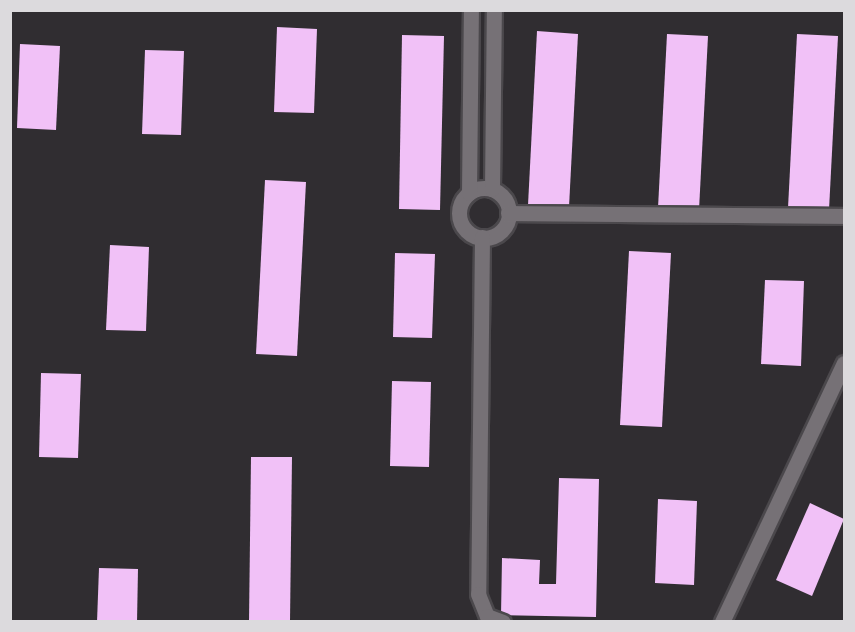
<!DOCTYPE html>
<html>
<head>
<meta charset="utf-8">
<style>
  body { margin:0 }
  #map { position:relative; width:855px; height:632px; overflow:hidden; background:#302d31; font-family:Arial,sans-serif }
  div>[style] { position:absolute }
  [style*='--x'] { left:calc(var(--x)*1px); top:calc(var(--y)*1px); width:calc(var(--w)*1px); rotate:calc(var(--a)*1deg) }
  .building>* { inset:0; background:#f1c1f7 }
  .roads { filter:drop-shadow(2px 0 #4b484c) drop-shadow(-2px 0 #4b484c) drop-shadow(0 2px #4b484c) drop-shadow(0 -2px #4b484c) }
  .minor>* { height:15px; margin:-7.5px; padding:0 7.5px; transform-origin:7.5px; border-radius:7.5px; background:#767176 }
  .minor>.ring { margin:-7.5px; padding:0; box-sizing:content-box; background:none; border:15px solid #767176; border-radius:50% }
  span { translate:-50% -50%; white-space:nowrap; text-align:center; line-height:1.15; -webkit-text-stroke:6px #171618; paint-order:stroke }
  .frame { position:absolute; inset:0; border:12px solid #dcdadd; pointer-events:none }
</style>
</head>
<body>
<div id="map">
  <div class="building">
    <i style="clip-path:polygon(277px 27px,317px 29px,314px 113px,274px 112px)"></i>
    <i style="clip-path:polygon(537px 31px,578px 34px,569px 207px,528px 205px)"></i>
    <i style="clip-path:polygon(667px 34px,708px 36px,699px 210px,658px 208px)"></i>
    <i style="clip-path:polygon(797px 34px,838px 36px,829px 210px,788px 208px)"></i>
    <i style="clip-path:polygon(402px 35px,444px 36px,440px 210px,399px 209px)"></i>
    <i style="clip-path:polygon(20px 44px,60px 46px,56px 130px,17px 128px)"></i>
    <i style="clip-path:polygon(145px 50px,184px 51px,181px 135px,142px 134px)"></i>
    <i style="clip-path:polygon(265px 180px,306px 182px,297px 356px,256px 354px)"></i>
    <i style="clip-path:polygon(110px 245px,149px 247px,146px 331px,106px 330px)"></i>
    <i style="clip-path:polygon(629px 251px,671px 253px,662px 427px,620px 425px)"></i>
    <i style="clip-path:polygon(395px 253px,435px 254px,432px 338px,393px 337px)"></i>
    <i style="clip-path:polygon(765px 280px,804px 281px,801px 366px,761px 364px)"></i>
    <i style="clip-path:polygon(41px 373px,81px 374px,78px 458px,39px 457px)"></i>
    <i style="clip-path:polygon(392px 381px,431px 382px,429px 467px,390px 466px)"></i>
    <i style="clip-path:polygon(251px 457px,292px 457px,290px 622px,249px 622px)"></i>
    <i style="clip-path:polygon(559px 478px,599px 479px,596px 617px,501px 615px,502px 558px,540px 560px,539px 584px,556px 584px)"></i>
    <i style="clip-path:polygon(658px 499px,697px 501px,694px 585px,655px 583px)"></i>
    <i style="clip-path:polygon(810px 503px,844px 519px,812px 596px,776px 580px)"></i>
    <i style="clip-path:polygon(99px 568px,138px 569px,137px 622px,97px 622px)"></i>
  </div>
  <div class="roads">
    <div class="minor">
      <i class="ring" style="left:459px;top:188px;width:35px;height:35px"></i>
      <i style="--x:492;--y:189;--w:179;--a:-89.4"></i>
      <i style="--x:469;--y:193;--w:183;--a:-89.4"></i>
      <i style="--x:508;--y:213;--w:336;--a:0.5"></i>
      <i style="--x:482;--y:237;--w:357;--a:90.6"></i>
      <i style="--x:478;--y:594;--w:24;--a:68"></i>
      <i style="--x:487;--y:616;--w:17;--a:21"></i>
      <i style="--x:722;--y:622;--w:286;--a:-64.8"></i>
    </div>
  </div>
  <div class="frame"></div>
</div>
</body>
</html>
